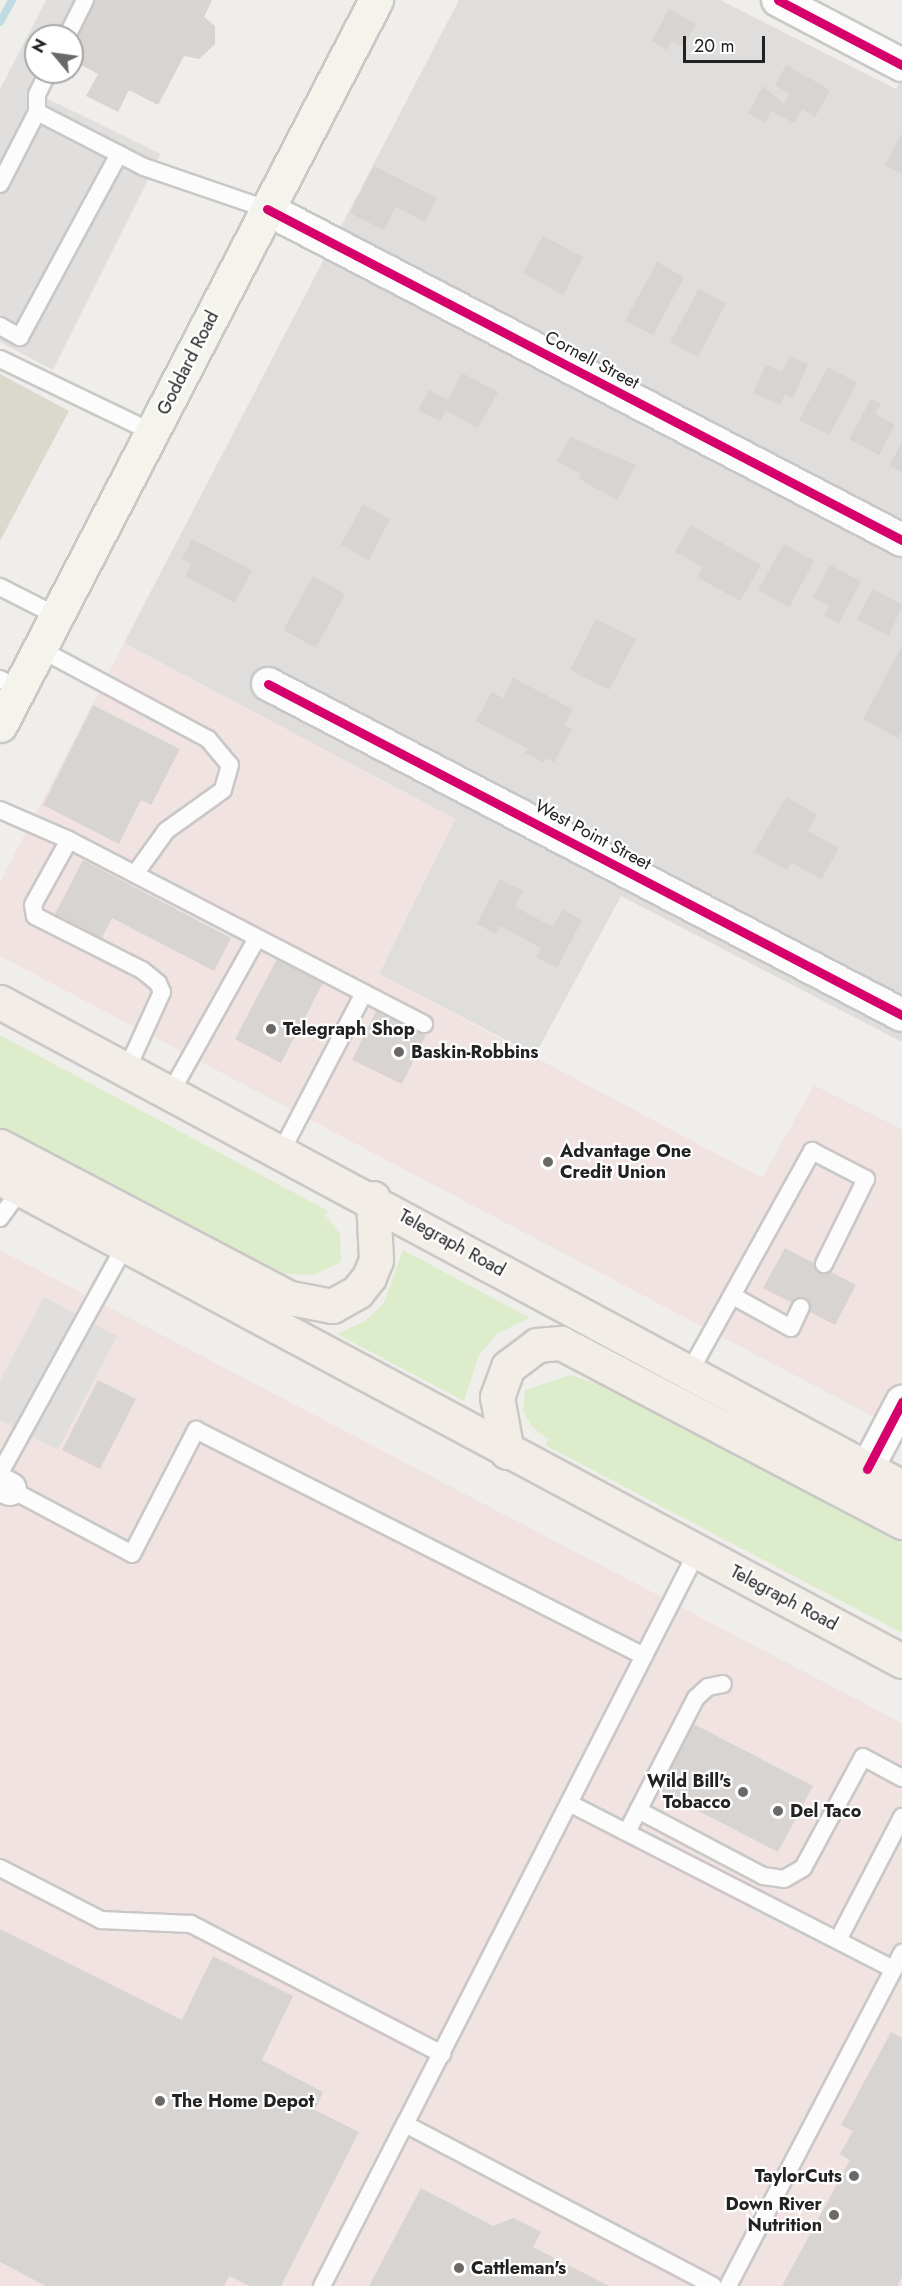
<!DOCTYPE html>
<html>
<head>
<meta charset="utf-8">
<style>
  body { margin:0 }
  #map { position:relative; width:902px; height:2286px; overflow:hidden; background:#f0eeeb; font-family:Jost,sans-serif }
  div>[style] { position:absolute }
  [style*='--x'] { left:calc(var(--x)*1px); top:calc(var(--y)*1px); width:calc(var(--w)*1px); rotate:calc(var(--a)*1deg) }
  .residential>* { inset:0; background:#dfdedc }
  .commercial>* { inset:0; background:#f1e3e1 }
  .construction>* { inset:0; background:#d9d9cd }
  .grass>* { inset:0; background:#ddeccb }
  .parking>* { inset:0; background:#e0dfde }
  .stream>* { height:8px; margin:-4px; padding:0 4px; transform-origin:4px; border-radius:4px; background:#bfdbe3 }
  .building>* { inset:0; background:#d7d4d2 }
  .roads { filter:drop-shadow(2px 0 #c9c8c7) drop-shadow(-2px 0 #c9c8c7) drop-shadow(0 2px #c9c8c7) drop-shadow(0 -2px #c9c8c7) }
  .lane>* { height:16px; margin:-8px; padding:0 8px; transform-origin:8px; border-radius:8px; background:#fdfcfc }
  .street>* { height:32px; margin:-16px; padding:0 16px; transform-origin:16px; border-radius:16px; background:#fdfcfc }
  .secondary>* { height:33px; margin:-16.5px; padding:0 16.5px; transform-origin:16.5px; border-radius:16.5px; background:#f4f4ed }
  .primary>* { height:33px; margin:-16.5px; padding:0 16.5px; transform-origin:16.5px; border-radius:16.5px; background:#f3ede7 }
  .cycleway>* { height:9px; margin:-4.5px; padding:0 4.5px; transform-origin:4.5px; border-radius:4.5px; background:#d6006c }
  .dots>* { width:16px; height:16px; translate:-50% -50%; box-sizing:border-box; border:3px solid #fff; border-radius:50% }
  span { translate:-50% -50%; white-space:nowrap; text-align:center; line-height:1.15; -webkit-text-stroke:4.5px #fff; paint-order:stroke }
  .street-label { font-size:18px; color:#222 }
  .poi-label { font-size:18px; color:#222; font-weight:700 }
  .left { translate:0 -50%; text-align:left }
  .right { translate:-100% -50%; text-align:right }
  .north { position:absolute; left:24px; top:24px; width:60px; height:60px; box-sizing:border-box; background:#fff; border:2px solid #a7a7a7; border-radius:50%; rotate:299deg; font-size:16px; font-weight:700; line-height:24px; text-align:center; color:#222 }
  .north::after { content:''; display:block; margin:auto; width:21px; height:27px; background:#6a6968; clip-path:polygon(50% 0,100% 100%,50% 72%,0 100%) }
  .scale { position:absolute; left:683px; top:36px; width:82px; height:27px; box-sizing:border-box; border:3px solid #222; border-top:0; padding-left:8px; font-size:18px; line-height:21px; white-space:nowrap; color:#222; -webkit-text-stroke:4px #fff; paint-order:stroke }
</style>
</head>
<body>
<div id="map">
  <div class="residential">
    <i style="clip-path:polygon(459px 0,720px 0,896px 89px,902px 79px,902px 1042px,621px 896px,535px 1055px,379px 974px,455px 819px,124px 643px)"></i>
  </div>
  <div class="commercial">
    <i style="clip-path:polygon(124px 643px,455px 819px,379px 974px,762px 1178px,814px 1085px,902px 1129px,902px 1432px,0 956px,0 882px)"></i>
    <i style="clip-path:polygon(0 1250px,902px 1723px,902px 2286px,0 2286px)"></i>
  </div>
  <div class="construction">
    <i style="clip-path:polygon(0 374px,69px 411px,0 541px)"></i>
  </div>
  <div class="grass">
    <i style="clip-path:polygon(0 1035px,328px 1211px,325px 1215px,340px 1234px,341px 1262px,314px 1275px,270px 1273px,0 1138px)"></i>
    <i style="clip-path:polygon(403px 1250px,530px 1318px,498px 1333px,479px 1355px,464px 1401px,337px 1334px,365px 1321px,384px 1303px)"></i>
    <i style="clip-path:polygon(570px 1375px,609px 1387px,613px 1381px,902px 1536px,902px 1633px,545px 1445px,548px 1439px,532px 1427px,523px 1411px,525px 1390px)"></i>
  </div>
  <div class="parking">
    <i style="clip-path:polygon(46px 0,92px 0,72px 36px,36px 36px,36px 72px,55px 72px,42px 96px,161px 154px,53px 370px,0 342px,0 89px)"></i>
    <i style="clip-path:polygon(44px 1297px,117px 1336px,58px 1450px,0 1420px,0 1381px)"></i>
  </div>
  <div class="stream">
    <i style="--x:0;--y:22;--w:25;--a:-61"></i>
  </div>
  <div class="building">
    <i style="clip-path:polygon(93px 0,212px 0,204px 17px,215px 26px,215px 44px,199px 59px,184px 56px,158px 105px,129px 90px,118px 112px,86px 96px,98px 74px,72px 60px,72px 42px)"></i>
    <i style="clip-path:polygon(669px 9px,696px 24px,683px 47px,672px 41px,667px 50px,652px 41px)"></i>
    <i style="clip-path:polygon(786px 65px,830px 90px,815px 117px,802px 109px,794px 123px,771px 111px,765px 123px,748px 113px,763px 86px,784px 104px,790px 94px,775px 85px)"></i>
    <i style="clip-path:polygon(902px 133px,902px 174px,885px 165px)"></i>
    <i style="clip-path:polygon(374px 166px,437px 198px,425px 222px,396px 207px,384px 230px,350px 213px)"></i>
    <i style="clip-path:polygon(543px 236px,583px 257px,563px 295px,523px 273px)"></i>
    <i style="clip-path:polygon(657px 262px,684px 277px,653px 335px,625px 321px)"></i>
    <i style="clip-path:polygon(699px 289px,726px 303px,698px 357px,670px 342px)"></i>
    <i style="clip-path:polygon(790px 356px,808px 364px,793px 398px,785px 394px,780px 405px,753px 393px,766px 365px,782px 372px)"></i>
    <i style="clip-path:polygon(828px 367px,857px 383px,829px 435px,799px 420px)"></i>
    <i style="clip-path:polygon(462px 373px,498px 392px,478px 428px,446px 411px,440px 421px,418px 410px,429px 390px,448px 400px)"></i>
    <i style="clip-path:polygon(871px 399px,881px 404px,875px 414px,895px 425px,879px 455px,849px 439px)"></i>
    <i style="clip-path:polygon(570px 437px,636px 465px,617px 500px,579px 479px,581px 474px,557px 461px)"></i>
    <i style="clip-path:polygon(902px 442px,902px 472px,889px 466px)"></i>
    <i style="clip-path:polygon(363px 504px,390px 519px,369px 560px,341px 545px)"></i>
    <i style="clip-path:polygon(690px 525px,761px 565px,740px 601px,697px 577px,703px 567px,675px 552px)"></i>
    <i style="clip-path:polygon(192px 539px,252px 570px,235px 603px,185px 576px,191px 564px,182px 559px)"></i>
    <i style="clip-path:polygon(784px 544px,814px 561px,789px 607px,758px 590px)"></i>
    <i style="clip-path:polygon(830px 565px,861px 581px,839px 623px,824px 616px,830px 606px,813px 598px)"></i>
    <i style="clip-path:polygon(313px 576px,345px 594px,316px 648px,283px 630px)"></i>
    <i style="clip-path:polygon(873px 589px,902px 605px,889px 636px,857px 619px)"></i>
    <i style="clip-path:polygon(596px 619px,636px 639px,609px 690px,570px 670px)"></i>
    <i style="clip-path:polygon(902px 646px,902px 731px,898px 738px,863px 719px)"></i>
    <i style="clip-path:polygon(513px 678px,573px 709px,564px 725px,572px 729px,554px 762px,546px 758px,544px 763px,525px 753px,528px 749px,476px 721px,492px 692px,503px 698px)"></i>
    <i style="clip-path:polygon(93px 705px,180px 749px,151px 805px,141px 800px,119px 844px,43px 805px)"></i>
    <i style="clip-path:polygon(786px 797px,817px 815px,808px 831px,839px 848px,821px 879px,791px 862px,787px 870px,754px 852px)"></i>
    <i style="clip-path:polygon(83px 860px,231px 938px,214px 971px,112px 918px,102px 938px,55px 914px)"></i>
    <i style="clip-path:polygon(500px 879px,523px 891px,515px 907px,553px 927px,563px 910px,582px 920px,557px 968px,536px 957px,541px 948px,500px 926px,496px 934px,477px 924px)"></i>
    <i style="clip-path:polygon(277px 959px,323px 983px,281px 1063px,235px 1039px)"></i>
    <i style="clip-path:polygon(376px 1011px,426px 1035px,402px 1084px,352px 1060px)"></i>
    <i style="clip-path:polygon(785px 1248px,856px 1285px,835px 1325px,763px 1288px)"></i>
    <i style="clip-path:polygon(98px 1380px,136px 1399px,100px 1469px,62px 1450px)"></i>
    <i style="clip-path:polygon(688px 1721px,813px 1786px,778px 1852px,654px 1788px)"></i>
    <i style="clip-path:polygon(0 1929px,182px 2020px,213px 1956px,293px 1996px,262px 2060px,323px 2092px,315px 2110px,359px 2132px,281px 2286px,250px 2286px,229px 2276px,224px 2286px,46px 2286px,0 2262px)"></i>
    <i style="clip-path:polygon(891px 2032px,902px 2038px,902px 2277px,897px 2286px,782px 2286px,850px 2160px,840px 2154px,853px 2131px,841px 2125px)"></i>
    <i style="clip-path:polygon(421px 2188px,493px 2226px,514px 2218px,541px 2232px,533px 2247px,609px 2286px,369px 2286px)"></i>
  </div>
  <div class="roads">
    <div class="lane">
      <i style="--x:67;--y:36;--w:40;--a:-63.4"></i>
      <i style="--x:48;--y:72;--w:25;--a:116"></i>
      <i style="--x:37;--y:95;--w:17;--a:90"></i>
      <i style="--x:37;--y:112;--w:120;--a:27.2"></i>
      <i style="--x:144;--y:167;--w:130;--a:18.9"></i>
      <i style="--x:0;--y:184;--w:81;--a:-62.8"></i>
      <i style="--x:0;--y:326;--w:23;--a:29"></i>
      <i style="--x:20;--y:337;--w:208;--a:-61.6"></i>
      <i style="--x:0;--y:359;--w:169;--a:25.7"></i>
      <i style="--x:0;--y:587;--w:64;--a:27"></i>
      <i style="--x:40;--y:649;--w:191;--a:28.2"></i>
      <i style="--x:208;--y:739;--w:34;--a:50"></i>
      <i style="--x:230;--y:765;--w:26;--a:106"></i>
      <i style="--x:223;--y:790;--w:70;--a:144.3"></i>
      <i style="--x:166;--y:831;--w:53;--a:125.8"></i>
      <i style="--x:0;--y:679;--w:21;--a:28"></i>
      <i style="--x:0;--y:810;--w:75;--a:23.5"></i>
      <i style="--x:69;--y:840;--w:400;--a:27.4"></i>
      <i style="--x:69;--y:840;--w:74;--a:119"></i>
      <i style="--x:33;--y:905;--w:11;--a:80"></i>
      <i style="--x:35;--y:916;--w:120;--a:26.8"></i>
      <i style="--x:142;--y:970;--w:21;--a:39"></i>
      <i style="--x:158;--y:983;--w:10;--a:66"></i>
      <i style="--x:162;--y:992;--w:85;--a:114.4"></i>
      <i style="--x:171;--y:1092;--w:176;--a:-60.8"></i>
      <i style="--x:282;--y:1150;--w:177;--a:-62.4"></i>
      <i style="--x:0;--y:1218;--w:36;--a:-54"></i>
      <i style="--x:733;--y:1296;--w:66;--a:28.9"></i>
      <i style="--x:791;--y:1328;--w:23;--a:-65"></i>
      <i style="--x:689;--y:1373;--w:254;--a:-61"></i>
      <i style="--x:812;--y:1151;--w:61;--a:27.4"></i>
      <i style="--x:866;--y:1179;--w:95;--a:116.3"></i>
      <i style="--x:0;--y:1473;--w:259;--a:-61.2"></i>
      <i style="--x:10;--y:1489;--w:138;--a:28"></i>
      <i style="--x:132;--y:1554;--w:140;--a:-62.7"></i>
      <i style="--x:196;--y:1430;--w:502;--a:26.77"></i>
      <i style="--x:697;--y:1552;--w:642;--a:117.04"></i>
      <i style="--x:405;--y:2124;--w:348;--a:27.7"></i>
      <i style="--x:569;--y:1803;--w:365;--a:27.1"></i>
      <i style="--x:638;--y:1810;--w:141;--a:27.8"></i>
      <i style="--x:763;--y:1876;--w:21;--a:8"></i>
      <i style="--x:784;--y:1879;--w:22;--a:-30"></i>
      <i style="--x:803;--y:1868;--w:126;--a:-61.6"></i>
      <i style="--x:863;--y:1757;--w:44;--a:28.3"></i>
      <i style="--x:627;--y:1832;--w:151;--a:-62.8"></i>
      <i style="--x:696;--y:1698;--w:16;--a:-43"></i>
      <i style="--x:708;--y:1687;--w:15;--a:-11"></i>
      <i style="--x:0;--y:1868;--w:114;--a:27.2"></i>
      <i style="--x:101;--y:1920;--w:90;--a:2.5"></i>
      <i style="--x:191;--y:1924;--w:283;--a:27.4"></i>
      <i style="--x:838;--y:1940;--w:139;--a:-62.5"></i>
      <i style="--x:322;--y:2286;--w:182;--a:-62.9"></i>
      <i style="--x:728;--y:2286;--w:376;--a:-62.4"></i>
    </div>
    <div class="street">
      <i style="--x:778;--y:0;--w:140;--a:27.7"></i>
      <i style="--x:267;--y:209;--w:716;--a:27.53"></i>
      <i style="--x:268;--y:684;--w:715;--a:27.57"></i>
      <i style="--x:867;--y:1469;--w:76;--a:-62.4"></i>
      <i style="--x:0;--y:1484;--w:11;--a:27"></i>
    </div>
    <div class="secondary">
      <i style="--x:0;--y:725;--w:817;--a:-62.59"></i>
    </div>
    <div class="primary">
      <i style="--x:0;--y:1002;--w:1024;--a:28.27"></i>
      <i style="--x:0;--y:1146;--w:327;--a:27.7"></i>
      <i style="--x:290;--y:1298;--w:43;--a:10.8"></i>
      <i style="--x:332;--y:1306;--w:29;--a:-29"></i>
      <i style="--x:357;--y:1292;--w:19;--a:-51"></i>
      <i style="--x:369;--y:1277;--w:18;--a:-68"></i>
      <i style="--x:376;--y:1260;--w:62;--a:-92.8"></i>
      <i style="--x:0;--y:1178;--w:1023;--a:28.17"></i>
      <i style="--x:507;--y:1452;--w:56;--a:-100.3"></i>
      <i style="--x:497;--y:1397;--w:32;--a:-70"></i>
      <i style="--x:508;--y:1367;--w:36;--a:-37"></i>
      <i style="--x:537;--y:1345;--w:24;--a:-5"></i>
      <i style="--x:561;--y:1343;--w:385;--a:27.7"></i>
    </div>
  </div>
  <div class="cycleway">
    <i style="--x:778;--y:0;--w:140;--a:27.7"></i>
    <i style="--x:267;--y:209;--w:716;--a:27.53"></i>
    <i style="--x:268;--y:684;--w:715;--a:27.57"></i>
    <i style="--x:867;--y:1469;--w:76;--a:-62.4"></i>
  </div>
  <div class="dots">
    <i style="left:271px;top:1029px;background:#6a6968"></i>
    <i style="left:399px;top:1052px;background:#6a6968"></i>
    <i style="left:548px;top:1162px;background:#6a6968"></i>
    <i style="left:743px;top:1792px;background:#6a6968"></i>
    <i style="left:778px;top:1811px;background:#6a6968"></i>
    <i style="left:160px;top:2101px;background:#6a6968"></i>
    <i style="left:854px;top:2176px;background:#6a6968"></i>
    <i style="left:834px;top:2215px;background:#6a6968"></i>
    <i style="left:459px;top:2268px;background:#6a6968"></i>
  </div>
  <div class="street-label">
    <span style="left:592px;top:360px;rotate:28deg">Cornell Street</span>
    <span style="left:188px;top:363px;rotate:-63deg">Goddard Road</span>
    <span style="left:593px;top:835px;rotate:28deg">West Point Street</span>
    <span style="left:452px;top:1243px;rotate:29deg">Telegraph Road</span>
    <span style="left:784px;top:1598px;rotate:28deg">Telegraph Road</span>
  </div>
  <div class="poi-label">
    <span class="left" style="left:283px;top:1029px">Telegraph Shop</span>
    <span class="left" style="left:411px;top:1052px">Baskin-Robbins</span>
    <span class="left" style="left:560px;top:1162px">Advantage One<br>Credit Union</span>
    <span class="right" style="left:731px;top:1792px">Wild Bill's<br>Tobacco</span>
    <span class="left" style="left:790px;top:1811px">Del Taco</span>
    <span class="left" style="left:172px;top:2101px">The Home Depot</span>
    <span class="right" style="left:842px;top:2176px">TaylorCuts</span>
    <span class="right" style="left:822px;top:2215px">Down River<br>Nutrition</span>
    <span class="left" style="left:471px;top:2268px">Cattleman's</span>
  </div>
  <div class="north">N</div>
  <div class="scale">20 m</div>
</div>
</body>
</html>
